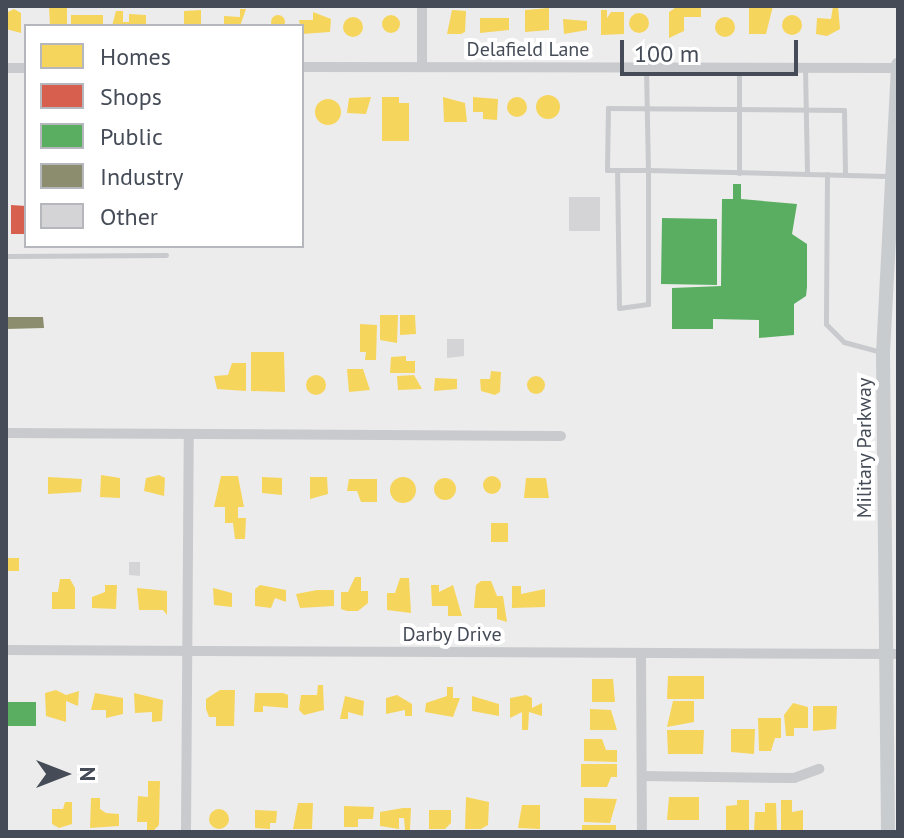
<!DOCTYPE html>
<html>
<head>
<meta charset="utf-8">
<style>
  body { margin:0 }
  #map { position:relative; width:904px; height:838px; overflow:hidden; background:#edecec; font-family:"PT Sans",sans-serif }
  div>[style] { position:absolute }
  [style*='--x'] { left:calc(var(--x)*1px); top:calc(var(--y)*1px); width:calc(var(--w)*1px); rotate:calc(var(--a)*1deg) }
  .homes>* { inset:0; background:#f6d55c }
  .round { border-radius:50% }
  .shops>* { inset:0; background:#d6604d }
  .public>* { inset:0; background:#5aae61 }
  .industry>* { inset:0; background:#8c8c6e }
  .building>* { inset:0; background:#d4d4d7 }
  .lane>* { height:5px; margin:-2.5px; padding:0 2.5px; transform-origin:2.5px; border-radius:2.5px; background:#c8cacd }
  .street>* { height:10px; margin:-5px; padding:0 5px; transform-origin:5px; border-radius:5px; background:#c8cacd }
  .secondary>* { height:14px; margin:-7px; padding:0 7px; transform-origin:7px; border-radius:7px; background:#c9cccf }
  span { translate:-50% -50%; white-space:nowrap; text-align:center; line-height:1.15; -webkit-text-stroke:8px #fff; paint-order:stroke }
  .street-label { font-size:20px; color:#454c57 }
  .frame { position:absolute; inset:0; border:8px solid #454c57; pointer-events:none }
  .legend { position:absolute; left:24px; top:24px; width:280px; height:224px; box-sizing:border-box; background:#fff; border:2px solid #b5b7bc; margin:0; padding:10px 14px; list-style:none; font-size:24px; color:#454c57 }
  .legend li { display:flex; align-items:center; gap:16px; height:40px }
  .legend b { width:40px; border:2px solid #b5b7bc }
  .north { position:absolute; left:24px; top:734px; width:80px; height:80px; -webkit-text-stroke:6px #fff; paint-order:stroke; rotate:90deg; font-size:22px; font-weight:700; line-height:32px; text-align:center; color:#454c57 }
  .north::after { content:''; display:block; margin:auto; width:28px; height:36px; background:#454c57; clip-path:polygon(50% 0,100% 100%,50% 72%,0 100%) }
  .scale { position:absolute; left:620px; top:40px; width:178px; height:36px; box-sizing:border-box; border:4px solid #454c57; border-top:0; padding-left:10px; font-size:24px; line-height:28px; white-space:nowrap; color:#454c57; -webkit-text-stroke:6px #fff; paint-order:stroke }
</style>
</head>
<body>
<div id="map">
  <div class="homes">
    <i style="clip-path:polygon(49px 6px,67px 6px,67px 26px,50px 26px)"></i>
    <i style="clip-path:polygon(678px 6px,701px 6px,701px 17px,684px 17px,684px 31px,669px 38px,669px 12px)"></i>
    <i style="clip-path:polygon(749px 6px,773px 6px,766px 34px,749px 34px)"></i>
    <i style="clip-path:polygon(833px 6px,838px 6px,840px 29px,827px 36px,816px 34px,817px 18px,831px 19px)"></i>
    <i style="clip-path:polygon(549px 8px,549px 30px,525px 32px,525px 10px)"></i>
    <i style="clip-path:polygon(14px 9px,21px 13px,21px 33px,6px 29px,6px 13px)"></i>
    <i style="clip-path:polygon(240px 9px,246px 9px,240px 26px,224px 26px,224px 16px,240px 17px)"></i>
    <i style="clip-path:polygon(201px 10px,201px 26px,184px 26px,184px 11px)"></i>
    <i style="clip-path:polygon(452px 10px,466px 11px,465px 32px,461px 34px,447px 34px)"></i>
    <i style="clip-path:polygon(601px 10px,607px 10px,607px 18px,611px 12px,624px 12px,624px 34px,601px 35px)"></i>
    <i style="clip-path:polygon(116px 11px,123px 11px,123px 22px,129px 22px,129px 14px,146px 15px,146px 26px,112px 26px)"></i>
    <i style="clip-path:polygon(313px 12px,331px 19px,330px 32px,302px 34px,299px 20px,313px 20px)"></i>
    <i class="round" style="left:629px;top:13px;width:20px;height:20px"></i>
    <i class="round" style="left:382px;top:15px;width:18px;height:18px"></i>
    <i class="round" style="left:782px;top:15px;width:20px;height:20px"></i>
    <i style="clip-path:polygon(71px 15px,103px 15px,103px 26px,71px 26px)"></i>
    <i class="round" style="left:271px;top:15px;width:14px;height:14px"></i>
    <i class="round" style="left:343px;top:17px;width:20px;height:20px"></i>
    <i class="round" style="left:715px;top:17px;width:20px;height:20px"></i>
    <i style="clip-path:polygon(480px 18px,509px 18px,509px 30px,480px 33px)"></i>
    <i style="clip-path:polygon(563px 19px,587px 21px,587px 30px,564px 34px)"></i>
    <i class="round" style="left:536px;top:95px;width:24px;height:24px"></i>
    <i class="round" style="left:507px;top:97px;width:20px;height:20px"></i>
    <i style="clip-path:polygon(371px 97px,366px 114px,347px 113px,349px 98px)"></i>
    <i style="clip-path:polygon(382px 97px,399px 97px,399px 103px,409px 103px,409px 141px,382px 141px)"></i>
    <i style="clip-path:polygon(443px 97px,465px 103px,467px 122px,444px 122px)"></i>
    <i style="clip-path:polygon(473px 97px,498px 99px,497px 120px,483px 119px,483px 112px,473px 112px)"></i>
    <i class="round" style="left:315px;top:99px;width:26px;height:26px"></i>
    <i style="clip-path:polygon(380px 315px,398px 315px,397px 343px,380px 340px)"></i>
    <i style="clip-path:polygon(400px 315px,415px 315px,416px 334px,400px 335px)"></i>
    <i style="clip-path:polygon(360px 324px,377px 325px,376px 360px,365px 360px,366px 352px,360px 352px)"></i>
    <i style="clip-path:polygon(251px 352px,284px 352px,285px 392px,251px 391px)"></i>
    <i style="clip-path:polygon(406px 356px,406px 361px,415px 361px,415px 373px,390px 373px,391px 357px)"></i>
    <i style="clip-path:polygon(232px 363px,246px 363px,246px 391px,217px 389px,214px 376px,228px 375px)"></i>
    <i style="clip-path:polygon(347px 369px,363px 369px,370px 390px,349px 392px)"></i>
    <i style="clip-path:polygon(491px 371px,501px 372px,500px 392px,495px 395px,481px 391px,480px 379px,490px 379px)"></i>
    <i class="round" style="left:306px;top:375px;width:20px;height:20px"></i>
    <i style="clip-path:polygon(414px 375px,422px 389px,398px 390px,397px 376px)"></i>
    <i class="round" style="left:527px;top:376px;width:18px;height:18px"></i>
    <i style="clip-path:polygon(435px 378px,457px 379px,457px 389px,434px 391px)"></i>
    <i style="clip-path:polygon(101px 475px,120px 478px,120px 498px,100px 497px)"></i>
    <i style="clip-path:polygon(159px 475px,165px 478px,164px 496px,144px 491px,146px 478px)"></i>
    <i style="clip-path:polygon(221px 476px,238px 476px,244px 507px,238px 507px,238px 518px,246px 518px,245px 539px,235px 539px,233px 523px,225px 523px,225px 507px,214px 507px)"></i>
    <i class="round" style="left:483px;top:476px;width:18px;height:18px"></i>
    <i class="round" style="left:390px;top:477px;width:26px;height:26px"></i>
    <i style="clip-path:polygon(48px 477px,82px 479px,81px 492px,48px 494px)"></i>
    <i style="clip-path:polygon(262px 477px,282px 478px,282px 495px,262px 493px)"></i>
    <i style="clip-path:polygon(310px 477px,327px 477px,328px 494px,310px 499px)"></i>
    <i class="round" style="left:434px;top:478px;width:22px;height:22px"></i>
    <i style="clip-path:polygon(526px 478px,546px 478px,549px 498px,524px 498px)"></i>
    <i style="clip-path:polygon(349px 479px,377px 479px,377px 502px,361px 502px,357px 491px,347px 491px)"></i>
    <i style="clip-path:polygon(491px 523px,508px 523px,508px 542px,491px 542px)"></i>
    <i style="clip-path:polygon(6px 558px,19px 558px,19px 571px,6px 571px)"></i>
    <i style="clip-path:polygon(355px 577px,361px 577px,361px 591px,368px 591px,368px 603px,358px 611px,347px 611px,341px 609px,341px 592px,348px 592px)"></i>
    <i style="clip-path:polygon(400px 578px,409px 578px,411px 613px,387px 610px,387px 593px,395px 593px)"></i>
    <i style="clip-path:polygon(60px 579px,70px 579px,75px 588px,75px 609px,52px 609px,52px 592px,58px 592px)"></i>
    <i style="clip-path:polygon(481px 581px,491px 581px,497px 596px,503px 596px,507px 622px,497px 619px,497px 608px,474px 608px,476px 585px)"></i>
    <i style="clip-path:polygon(105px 585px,117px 585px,116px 609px,92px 608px,92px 597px,105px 592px)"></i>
    <i style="clip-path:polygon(260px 585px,286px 590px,286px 602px,275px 598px,271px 608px,255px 606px,255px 589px)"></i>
    <i style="clip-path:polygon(431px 585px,439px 585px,439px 592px,453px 585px,462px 616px,448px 616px,448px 606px,432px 606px)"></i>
    <i style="clip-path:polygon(512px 586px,521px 586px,521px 594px,545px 589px,545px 607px,512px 608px)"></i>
    <i style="clip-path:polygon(137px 588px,167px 591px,167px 615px,163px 610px,139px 610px)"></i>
    <i style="clip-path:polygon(213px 588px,232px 593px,232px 607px,214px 605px)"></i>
    <i style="clip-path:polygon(317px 590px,334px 590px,334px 606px,300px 608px,296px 594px)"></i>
    <i style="clip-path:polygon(668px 676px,704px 676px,704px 699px,667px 699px)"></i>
    <i style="clip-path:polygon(592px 679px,613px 679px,615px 702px,592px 702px)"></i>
    <i style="clip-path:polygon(318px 685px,323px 685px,324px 710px,304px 715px,299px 710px,301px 695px,317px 695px)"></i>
    <i style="clip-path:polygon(447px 687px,453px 687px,453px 698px,460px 698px,453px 717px,425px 712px,426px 703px,447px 696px)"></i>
    <i style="clip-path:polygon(56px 690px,66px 695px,79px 691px,78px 706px,66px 701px,66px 722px,46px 716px,45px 693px)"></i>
    <i style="clip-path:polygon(220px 690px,235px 690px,234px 726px,216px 726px,216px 717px,209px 717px,206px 709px,206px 699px)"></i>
    <i style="clip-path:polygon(95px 693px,123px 698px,123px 714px,106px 718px,106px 710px,91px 710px)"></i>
    <i style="clip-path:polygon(134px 693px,163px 700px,162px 721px,152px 722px,152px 712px,135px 713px)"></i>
    <i style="clip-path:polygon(255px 693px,283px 693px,288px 695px,288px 708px,263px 706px,263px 712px,254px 712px)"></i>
    <i style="clip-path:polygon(397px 695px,412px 704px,412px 716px,405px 716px,405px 710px,386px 714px,386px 698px)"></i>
    <i style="clip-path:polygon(526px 695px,532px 698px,532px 708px,542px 703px,542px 716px,529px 712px,528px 730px,522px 730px,522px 712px,510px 718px,510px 698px)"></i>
    <i style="clip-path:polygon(345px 696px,364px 701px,363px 716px,348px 712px,348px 719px,340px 719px)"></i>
    <i style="clip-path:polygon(472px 696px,499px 704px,499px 716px,472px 711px)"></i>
    <i style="clip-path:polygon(673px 701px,694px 701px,694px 722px,667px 727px)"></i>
    <i style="clip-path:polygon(793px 703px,808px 707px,808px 728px,794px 728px,794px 736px,786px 736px,784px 715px)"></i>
    <i style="clip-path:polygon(813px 706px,837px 706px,836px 729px,813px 731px)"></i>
    <i style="clip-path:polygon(590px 709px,611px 710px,617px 730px,590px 730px)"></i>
    <i style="clip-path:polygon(758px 718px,781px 718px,781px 738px,775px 738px,771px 751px,759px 751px)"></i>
    <i style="clip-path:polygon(731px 729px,755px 729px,754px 754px,731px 752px)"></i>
    <i style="clip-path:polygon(667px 730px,704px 730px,703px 754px,668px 754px)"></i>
    <i style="clip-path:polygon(584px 739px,602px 739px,606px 750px,617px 750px,617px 762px,584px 761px)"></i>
    <i style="clip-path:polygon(581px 764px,617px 764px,617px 777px,611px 777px,607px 787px,581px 787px)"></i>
    <i style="clip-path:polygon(148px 781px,160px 781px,159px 825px,154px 830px,147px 830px,147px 822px,137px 822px,138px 796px,148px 797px)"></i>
    <i style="clip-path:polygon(466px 797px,489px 802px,488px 825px,481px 829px,465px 829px)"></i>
    <i style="clip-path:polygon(669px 797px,699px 797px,699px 820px,667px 820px)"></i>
    <i style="clip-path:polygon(91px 798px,100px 798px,100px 809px,106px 813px,119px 814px,119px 826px,90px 828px)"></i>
    <i style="clip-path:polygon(584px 798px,617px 799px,610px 823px,584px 822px)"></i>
    <i style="clip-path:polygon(737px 800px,749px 800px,749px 832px,726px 832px,726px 806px,737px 805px)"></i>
    <i style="clip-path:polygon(781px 800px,792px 800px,792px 812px,803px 810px,803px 832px,781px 832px)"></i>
    <i style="clip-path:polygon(65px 802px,72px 802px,72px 824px,59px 828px,52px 824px,52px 809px,63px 809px)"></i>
    <i style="clip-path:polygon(298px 803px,313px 803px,312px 829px,293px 829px)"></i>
    <i style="clip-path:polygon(765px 803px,776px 803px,777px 832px,754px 832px,755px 812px,765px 812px)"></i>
    <i style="clip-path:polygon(522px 805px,540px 805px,540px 829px,518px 828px)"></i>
    <i style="clip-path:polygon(344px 806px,374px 807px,373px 819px,358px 819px,358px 827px,344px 827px)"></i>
    <i style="clip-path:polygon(403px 808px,411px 808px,410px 830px,405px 830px,404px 818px,399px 818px,399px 829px,380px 826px,380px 812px)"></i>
    <i class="round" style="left:209px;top:809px;width:20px;height:20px"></i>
    <i style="clip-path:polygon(255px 810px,277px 811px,276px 823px,270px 823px,270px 829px,255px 828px)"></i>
    <i style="clip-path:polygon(429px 810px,451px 810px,451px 823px,445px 829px,429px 829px)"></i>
    <i style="clip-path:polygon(582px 825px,616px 825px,616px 832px,582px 832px)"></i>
  </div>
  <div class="shops">
    <i style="clip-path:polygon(11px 205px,26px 206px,26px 234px,11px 234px)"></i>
  </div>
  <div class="public">
    <i style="clip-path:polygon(733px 184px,741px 184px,741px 199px,797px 204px,792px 234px,807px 244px,807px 287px,806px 296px,794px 304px,794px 335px,759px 338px,759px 320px,713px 319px,713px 329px,672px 329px,672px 288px,721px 286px,722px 199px,733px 199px)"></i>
    <i style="clip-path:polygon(662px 218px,717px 219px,717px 285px,661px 284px)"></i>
    <i style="clip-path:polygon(6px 702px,36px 702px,36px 726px,6px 726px)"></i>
  </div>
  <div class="industry">
    <i style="clip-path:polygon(6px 317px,43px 317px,44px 328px,6px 329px)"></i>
  </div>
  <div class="building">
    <i style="clip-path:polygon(569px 197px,600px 197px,600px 231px,569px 231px)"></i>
    <i style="clip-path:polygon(447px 339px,464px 339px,464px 356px,447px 358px)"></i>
    <i style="clip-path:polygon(129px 562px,140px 562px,140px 576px,129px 575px)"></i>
  </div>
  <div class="lane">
    <i style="--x:646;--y:68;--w:102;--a:88.9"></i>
    <i style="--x:648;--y:170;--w:134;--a:90"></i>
    <i style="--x:648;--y:304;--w:29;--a:172"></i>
    <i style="--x:619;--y:308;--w:138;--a:-90.8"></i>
    <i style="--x:617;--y:170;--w:31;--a:0"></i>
    <i style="--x:648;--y:170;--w:159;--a:1.4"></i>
    <i style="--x:739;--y:68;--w:105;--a:90"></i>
    <i style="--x:805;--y:68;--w:106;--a:88.9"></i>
    <i style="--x:807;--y:174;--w:81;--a:1.4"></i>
    <i style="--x:617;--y:170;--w:10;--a:180"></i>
    <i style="--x:607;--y:170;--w:62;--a:-89.1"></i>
    <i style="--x:608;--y:108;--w:236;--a:0.5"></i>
    <i style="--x:844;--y:110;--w:65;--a:89.1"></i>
    <i style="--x:827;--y:174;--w:150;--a:90.4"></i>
    <i style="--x:826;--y:324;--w:25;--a:45"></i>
    <i style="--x:844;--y:342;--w:38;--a:15"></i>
    <i style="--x:6;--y:256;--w:160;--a:-0.4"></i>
  </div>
  <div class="street">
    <i style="--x:422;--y:6;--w:61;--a:90"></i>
    <i style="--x:302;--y:67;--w:596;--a:0.1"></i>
    <i style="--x:6;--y:68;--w:20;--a:0"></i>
    <i style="--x:6;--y:433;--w:555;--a:0.31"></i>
    <i style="--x:6;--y:650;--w:892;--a:0.26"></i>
    <i style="--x:641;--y:653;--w:179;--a:89.7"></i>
    <i style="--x:642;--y:776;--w:152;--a:0.8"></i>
    <i style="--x:794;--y:778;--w:27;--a:-20"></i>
    <i style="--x:186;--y:832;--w:398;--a:-89.6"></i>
  </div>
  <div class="secondary">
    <i style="--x:888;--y:832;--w:479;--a:-90.6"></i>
    <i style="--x:883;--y:353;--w:289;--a:-87"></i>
  </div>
  <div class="street-label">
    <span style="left:528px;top:49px">Delafield Lane</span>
    <span style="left:864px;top:448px;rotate:-90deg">Military Parkway</span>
    <span style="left:452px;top:634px">Darby Drive</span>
  </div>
  <div class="frame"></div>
  <ul class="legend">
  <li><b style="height:22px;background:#f6d55c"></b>Homes</li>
  <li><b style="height:22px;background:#d6604d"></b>Shops</li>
  <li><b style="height:22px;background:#5aae61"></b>Public</li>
  <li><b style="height:22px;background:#8c8c6e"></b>Industry</li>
  <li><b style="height:22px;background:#d4d4d7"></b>Other</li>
  </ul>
  <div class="north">N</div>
  <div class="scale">100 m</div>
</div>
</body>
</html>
